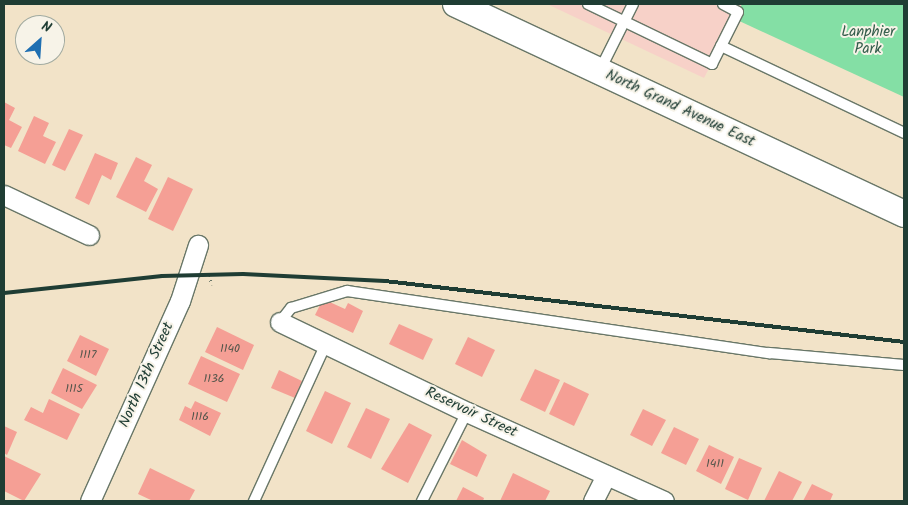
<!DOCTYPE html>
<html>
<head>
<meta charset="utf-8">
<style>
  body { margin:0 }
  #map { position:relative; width:908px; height:505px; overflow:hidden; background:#f2e3c8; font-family:Kalam,sans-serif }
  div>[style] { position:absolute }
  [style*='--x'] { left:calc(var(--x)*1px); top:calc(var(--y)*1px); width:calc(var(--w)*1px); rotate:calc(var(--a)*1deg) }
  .built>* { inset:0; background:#f7d1c8 }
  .green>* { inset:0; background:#84dfa5 }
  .building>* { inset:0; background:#f59f95 }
  .path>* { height:3px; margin-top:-1.5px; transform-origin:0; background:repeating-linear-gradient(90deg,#697768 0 1px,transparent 0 5px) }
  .roads { filter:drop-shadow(1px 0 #697768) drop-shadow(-1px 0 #697768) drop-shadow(0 1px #697768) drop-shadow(0 -1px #697768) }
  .lane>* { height:10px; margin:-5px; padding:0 5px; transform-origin:5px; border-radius:5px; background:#fff }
  .street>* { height:19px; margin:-9.5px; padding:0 9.5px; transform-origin:9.5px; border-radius:9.5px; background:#fff }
  .secondary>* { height:26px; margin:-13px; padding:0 13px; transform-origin:13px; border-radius:13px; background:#fff }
  .rail>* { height:4px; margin:-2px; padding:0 2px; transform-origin:2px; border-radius:2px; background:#1f3d34 }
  span { translate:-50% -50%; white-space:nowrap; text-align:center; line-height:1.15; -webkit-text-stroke:4px #f7f3e8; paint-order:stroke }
  .number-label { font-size:12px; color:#54564c }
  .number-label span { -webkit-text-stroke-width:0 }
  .park-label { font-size:15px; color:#335d4b }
  .street-label { font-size:15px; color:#1f3d34 }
  .frame { position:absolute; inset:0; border:5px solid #1f3d34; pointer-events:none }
  .north { position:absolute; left:15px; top:15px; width:50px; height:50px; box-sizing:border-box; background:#f7f3e8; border:1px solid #a1aaa0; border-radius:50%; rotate:26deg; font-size:14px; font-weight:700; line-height:20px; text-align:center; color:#1f3d34 }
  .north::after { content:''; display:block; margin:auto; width:18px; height:22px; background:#1f6fb2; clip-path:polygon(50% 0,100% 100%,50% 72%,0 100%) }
</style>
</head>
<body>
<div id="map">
  <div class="built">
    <i style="clip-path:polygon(547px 4px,742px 4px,704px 78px)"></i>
  </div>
  <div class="green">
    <i style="clip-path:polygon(742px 4px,904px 4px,904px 97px,735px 19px)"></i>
  </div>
  <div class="building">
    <i style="clip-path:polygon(4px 102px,15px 108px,9px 120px,22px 127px,11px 148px,4px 145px)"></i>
    <i style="clip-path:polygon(34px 116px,49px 123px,43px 136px,56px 142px,45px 164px,18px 151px)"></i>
    <i style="clip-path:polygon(69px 129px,83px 135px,65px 171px,52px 165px)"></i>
    <i style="clip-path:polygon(95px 153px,118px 163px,111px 180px,102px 175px,89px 205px,75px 198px)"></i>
    <i style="clip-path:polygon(136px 157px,152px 165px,144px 181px,158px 189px,146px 212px,116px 197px)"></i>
    <i style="clip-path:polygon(168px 177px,193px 189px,173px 231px,148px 219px)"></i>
    <i style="clip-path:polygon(323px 299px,345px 309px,348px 303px,363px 311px,353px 333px,315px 315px)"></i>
    <i style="clip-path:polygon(399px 324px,433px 339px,423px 360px,389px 344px)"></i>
    <i style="clip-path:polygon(217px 327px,254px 345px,243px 370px,205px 352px)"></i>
    <i style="clip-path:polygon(80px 335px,109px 349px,96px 376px,67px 361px)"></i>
    <i style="clip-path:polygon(468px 337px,495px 350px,482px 377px,455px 364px)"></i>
    <i style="clip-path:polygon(201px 356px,240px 374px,227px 402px,188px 384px)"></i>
    <i style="clip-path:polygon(63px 368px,97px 385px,82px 409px,51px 393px)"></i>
    <i style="clip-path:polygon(535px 369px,560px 380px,545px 412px,520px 400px)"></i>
    <i style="clip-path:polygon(279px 370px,302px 381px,295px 398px,271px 388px)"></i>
    <i style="clip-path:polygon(564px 382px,589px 394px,574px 426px,549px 414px)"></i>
    <i style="clip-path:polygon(325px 391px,351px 403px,332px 444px,306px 431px)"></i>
    <i style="clip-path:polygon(49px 399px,80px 414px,67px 440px,24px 420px,31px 407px,43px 413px)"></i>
    <i style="clip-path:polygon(195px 401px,221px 413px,210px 436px,179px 420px,185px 406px,191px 409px)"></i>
    <i style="clip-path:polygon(366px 408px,390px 419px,371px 459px,347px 447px)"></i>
    <i style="clip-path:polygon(643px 409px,666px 420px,652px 446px,630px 435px)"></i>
    <i style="clip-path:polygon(409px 423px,432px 435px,408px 483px,381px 469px)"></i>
    <i style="clip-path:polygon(4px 426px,17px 432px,7px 455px,4px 453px)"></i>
    <i style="clip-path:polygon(674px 427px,699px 439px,686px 465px,661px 453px)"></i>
    <i style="clip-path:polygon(462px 440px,487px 455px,477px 477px,450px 464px)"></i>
    <i style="clip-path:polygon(709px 445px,734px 457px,721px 484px,696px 471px)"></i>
    <i style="clip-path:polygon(4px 456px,41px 474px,24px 501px,4px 491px)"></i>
    <i style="clip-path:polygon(739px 458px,762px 468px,748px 500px,725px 489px)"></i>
    <i style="clip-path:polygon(150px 468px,195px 490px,189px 501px,153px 501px,138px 494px)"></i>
    <i style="clip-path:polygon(779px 471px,802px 482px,792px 501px,764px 501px)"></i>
    <i style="clip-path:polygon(513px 473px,550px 491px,545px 501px,500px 501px)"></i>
    <i style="clip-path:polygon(812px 484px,833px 494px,830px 501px,803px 501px)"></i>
    <i style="clip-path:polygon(463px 487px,484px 498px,483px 501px,456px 501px)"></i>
  </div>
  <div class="path">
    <i style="--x:210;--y:275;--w:10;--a:84"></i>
  </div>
  <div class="roads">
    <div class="lane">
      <i style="--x:588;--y:4;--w:138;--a:25.8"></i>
      <i style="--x:712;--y:64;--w:58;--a:-63.4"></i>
      <i style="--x:738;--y:12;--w:17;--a:-152"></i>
      <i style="--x:721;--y:46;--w:203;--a:25.4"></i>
      <i style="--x:600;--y:70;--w:74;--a:-63.4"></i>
      <i style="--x:280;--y:322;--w:18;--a:-52"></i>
      <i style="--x:291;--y:308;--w:59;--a:-16.9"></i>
      <i style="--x:347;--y:291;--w:427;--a:8.4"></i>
      <i style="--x:769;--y:353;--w:136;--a:5.1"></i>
      <i style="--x:254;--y:501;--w:173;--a:-65.4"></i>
      <i style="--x:422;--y:501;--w:100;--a:-63.2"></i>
    </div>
    <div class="street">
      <i style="--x:4;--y:195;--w:94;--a:25.2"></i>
      <i style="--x:280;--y:322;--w:208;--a:25.7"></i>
      <i style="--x:467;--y:412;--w:216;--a:24.3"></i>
      <i style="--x:90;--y:501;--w:219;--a:-65.8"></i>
      <i style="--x:180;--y:301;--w:59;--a:-72.2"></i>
      <i style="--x:593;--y:501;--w:29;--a:-63"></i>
    </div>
    <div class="secondary">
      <i style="--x:456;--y:4;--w:495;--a:25.1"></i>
    </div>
  </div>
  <div class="rail">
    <i style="--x:4;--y:293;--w:159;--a:-6.1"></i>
    <i style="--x:162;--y:276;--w:81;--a:-1.4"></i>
    <i style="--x:243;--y:274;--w:142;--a:2.8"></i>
    <i style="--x:385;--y:281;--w:523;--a:6.7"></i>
  </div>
  <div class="number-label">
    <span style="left:230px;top:349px">1140</span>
    <span style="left:88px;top:355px">1117</span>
    <span style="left:214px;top:379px">1136</span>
    <span style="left:74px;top:389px">1115</span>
    <span style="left:200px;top:417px">1116</span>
    <span style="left:715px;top:464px">1411</span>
  </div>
  <div class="park-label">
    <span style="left:868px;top:41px">Lanphier<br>Park</span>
  </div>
  <div class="street-label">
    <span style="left:680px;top:109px;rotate:25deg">North Grand Avenue East</span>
    <span style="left:147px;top:375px;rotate:-66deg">North 13th Street</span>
    <span style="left:471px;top:413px;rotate:25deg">Reservoir Street</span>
  </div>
  <div class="frame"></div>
  <div class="north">N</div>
</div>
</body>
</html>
